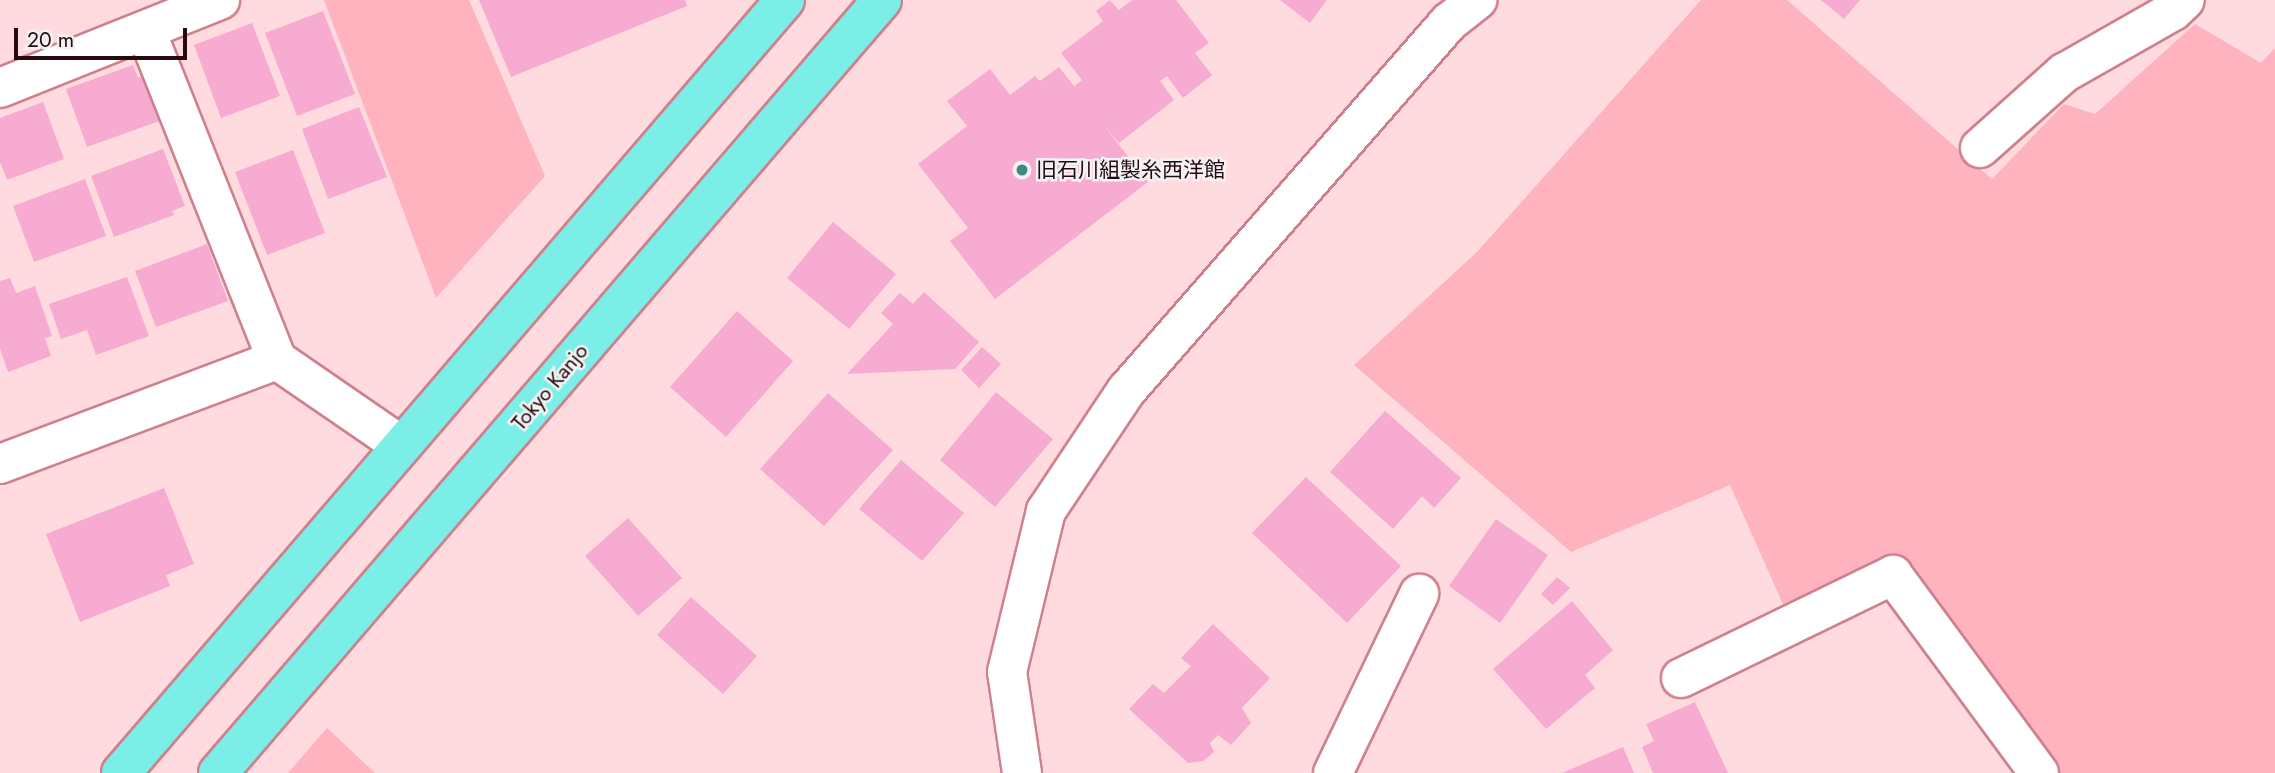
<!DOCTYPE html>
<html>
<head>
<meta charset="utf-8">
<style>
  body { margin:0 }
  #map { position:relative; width:2275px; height:773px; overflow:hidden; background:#ffdbe0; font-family:Jost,"Noto Sans JP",sans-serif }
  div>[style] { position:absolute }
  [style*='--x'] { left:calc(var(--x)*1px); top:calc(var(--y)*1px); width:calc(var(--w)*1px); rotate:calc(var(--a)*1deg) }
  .green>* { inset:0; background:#feb3bf }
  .building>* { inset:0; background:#f7abd0 }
  .roads { filter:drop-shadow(2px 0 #cf808d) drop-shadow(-2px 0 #cf808d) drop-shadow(0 2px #cf808d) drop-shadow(0 -2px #cf808d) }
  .minor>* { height:38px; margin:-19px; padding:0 19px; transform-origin:19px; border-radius:19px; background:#fff }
  .tertiary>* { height:38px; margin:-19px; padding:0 19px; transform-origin:19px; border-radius:19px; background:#fff }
  .trunk>* { height:38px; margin:-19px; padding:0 19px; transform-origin:19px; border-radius:19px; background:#7aeee7 }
  .dots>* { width:19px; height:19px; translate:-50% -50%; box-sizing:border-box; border:4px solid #f2f3f2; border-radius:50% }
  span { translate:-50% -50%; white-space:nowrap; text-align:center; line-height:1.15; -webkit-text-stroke:5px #f2f3f2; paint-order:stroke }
  .poi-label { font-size:21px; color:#270910 }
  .left { translate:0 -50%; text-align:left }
  .street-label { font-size:21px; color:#270910 }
  .scale { position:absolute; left:14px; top:28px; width:173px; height:32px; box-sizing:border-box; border:4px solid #270910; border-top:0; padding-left:9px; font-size:21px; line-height:24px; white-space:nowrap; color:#270910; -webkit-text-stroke:5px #f2f3f2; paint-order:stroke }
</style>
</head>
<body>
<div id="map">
  <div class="green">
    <i style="clip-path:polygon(324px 0,469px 0,545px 176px,436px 298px)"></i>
    <i style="clip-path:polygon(1701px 0,1787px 0,1992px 179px,2064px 104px,2095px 114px,2195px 24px,2261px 63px,2275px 48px,2275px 773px,2054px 773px,1897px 560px,1786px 611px,1730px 485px,1571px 552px,1354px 365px,1477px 252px)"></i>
    <i style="clip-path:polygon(327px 728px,375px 773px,288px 773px)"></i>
  </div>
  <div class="building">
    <i style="clip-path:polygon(479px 0,685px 0,687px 6px,511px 77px)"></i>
    <i style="clip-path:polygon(1110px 0,1119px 10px,1132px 0,1176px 0,1209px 43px,1195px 53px,1212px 75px,1183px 98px,1167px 76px,1160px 81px,1174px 100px,1119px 143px,1102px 123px,1148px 182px,995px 299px,950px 241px,968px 228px,918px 164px,967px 126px,947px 101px,990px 69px,1010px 95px,1035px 76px,1040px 81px,1059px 67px,1074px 86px,1082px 80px,1061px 53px,1103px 21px,1096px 11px)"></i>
    <i style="clip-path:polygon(1280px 0,1327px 0,1310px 23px)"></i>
    <i style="clip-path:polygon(1821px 0,1860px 0,1844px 19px)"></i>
    <i style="clip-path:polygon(323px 11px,355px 94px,297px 116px,265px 33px)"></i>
    <i style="clip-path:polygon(252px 23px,280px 96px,221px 118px,194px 45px)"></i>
    <i style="clip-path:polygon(133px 65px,138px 78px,149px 75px,165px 119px,87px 147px,66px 89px)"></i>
    <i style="clip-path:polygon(43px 102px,64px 159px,7px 180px,0 162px,0 118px)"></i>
    <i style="clip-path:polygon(359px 107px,387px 177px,328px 199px,302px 129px)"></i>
    <i style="clip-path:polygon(163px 149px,185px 206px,172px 211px,174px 215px,114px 237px,91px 176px)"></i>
    <i style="clip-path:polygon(293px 150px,325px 233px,267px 255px,235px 172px)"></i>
    <i style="clip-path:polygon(85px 179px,106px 236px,34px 262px,13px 206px)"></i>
    <i style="clip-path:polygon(833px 222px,896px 274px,849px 329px,787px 278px)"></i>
    <i style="clip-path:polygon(207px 244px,228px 301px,156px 327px,135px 271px)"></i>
    <i style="clip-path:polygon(127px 277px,149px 336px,96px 355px,87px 330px,61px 339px,49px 304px)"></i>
    <i style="clip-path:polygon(10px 278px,16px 293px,35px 286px,52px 336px,45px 338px,51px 356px,8px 372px,0 349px,0 281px)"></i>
    <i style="clip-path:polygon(924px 292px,979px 342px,955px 369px,847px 374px,893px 324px,881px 313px,900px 293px,913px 304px)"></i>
    <i style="clip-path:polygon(737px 311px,793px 361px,726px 437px,670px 387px)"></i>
    <i style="clip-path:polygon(982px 347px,1001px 364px,979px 388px,961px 370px)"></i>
    <i style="clip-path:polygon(996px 392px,1053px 439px,995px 507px,940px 460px)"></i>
    <i style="clip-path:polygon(828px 393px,893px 450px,824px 526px,760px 469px)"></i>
    <i style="clip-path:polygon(1385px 411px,1461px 478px,1434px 508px,1422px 496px,1393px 529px,1330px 472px)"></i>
    <i style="clip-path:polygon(901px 460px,964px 513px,922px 561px,859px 509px)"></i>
    <i style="clip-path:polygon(1306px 477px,1401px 566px,1347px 623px,1252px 533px)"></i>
    <i style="clip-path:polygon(164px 488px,194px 564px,166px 575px,170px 586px,80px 622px,46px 534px)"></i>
    <i style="clip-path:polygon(628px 518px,682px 578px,638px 616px,585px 556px)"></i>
    <i style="clip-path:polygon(1496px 519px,1548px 555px,1500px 623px,1449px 586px)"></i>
    <i style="clip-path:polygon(1557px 577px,1570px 588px,1553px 605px,1541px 594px)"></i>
    <i style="clip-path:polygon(691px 597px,757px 656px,723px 694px,657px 635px)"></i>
    <i style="clip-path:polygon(1572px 601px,1613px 650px,1585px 675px,1595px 688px,1546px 729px,1493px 669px)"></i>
    <i style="clip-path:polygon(1213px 624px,1270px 678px,1242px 708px,1251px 723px,1231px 745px,1218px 735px,1210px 743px,1214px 752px,1203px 761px,1188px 763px,1129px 709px,1153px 684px,1164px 693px,1191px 666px,1181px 658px)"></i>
    <i style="clip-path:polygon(1695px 702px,1728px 773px,1653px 773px,1642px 747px,1654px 741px,1646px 724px)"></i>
    <i style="clip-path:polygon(1623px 747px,1634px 773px,1562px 773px)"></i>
  </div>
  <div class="roads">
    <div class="minor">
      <i style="--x:146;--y:31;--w:354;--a:68.3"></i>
      <i style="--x:0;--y:88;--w:237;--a:-21.8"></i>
      <i style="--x:1980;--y:148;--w:113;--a:-41.8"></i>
      <i style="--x:2064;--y:73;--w:125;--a:-29.6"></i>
      <i style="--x:2173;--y:11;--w:16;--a:-43"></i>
      <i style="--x:1681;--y:678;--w:236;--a:-25.9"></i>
      <i style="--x:1893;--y:575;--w:246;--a:53.6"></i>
      <i style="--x:1022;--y:773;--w:102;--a:-98.4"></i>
      <i style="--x:1007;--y:672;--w:166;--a:-76.4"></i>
      <i style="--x:1046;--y:511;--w:144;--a:-56.3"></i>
      <i style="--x:1126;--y:391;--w:490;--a:-48.8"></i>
      <i style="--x:1449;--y:22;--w:36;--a:-38"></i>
      <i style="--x:1333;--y:773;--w:199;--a:-64.3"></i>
    </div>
    <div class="tertiary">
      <i style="--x:0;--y:464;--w:296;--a:-20.6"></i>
      <i style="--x:277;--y:360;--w:148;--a:34.5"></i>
    </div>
    <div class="trunk">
      <i style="--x:121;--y:773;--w:1019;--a:-49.34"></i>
      <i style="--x:218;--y:773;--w:1019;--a:-49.34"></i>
    </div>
  </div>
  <div class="dots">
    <i style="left:1022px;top:170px;background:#408882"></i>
  </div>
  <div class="poi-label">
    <span class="left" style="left:1036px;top:170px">旧石川組製糸西洋館</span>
  </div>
  <div class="street-label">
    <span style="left:550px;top:387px;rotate:-50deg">Tokyo Kanjo</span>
  </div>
  <div class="scale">20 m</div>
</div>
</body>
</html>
